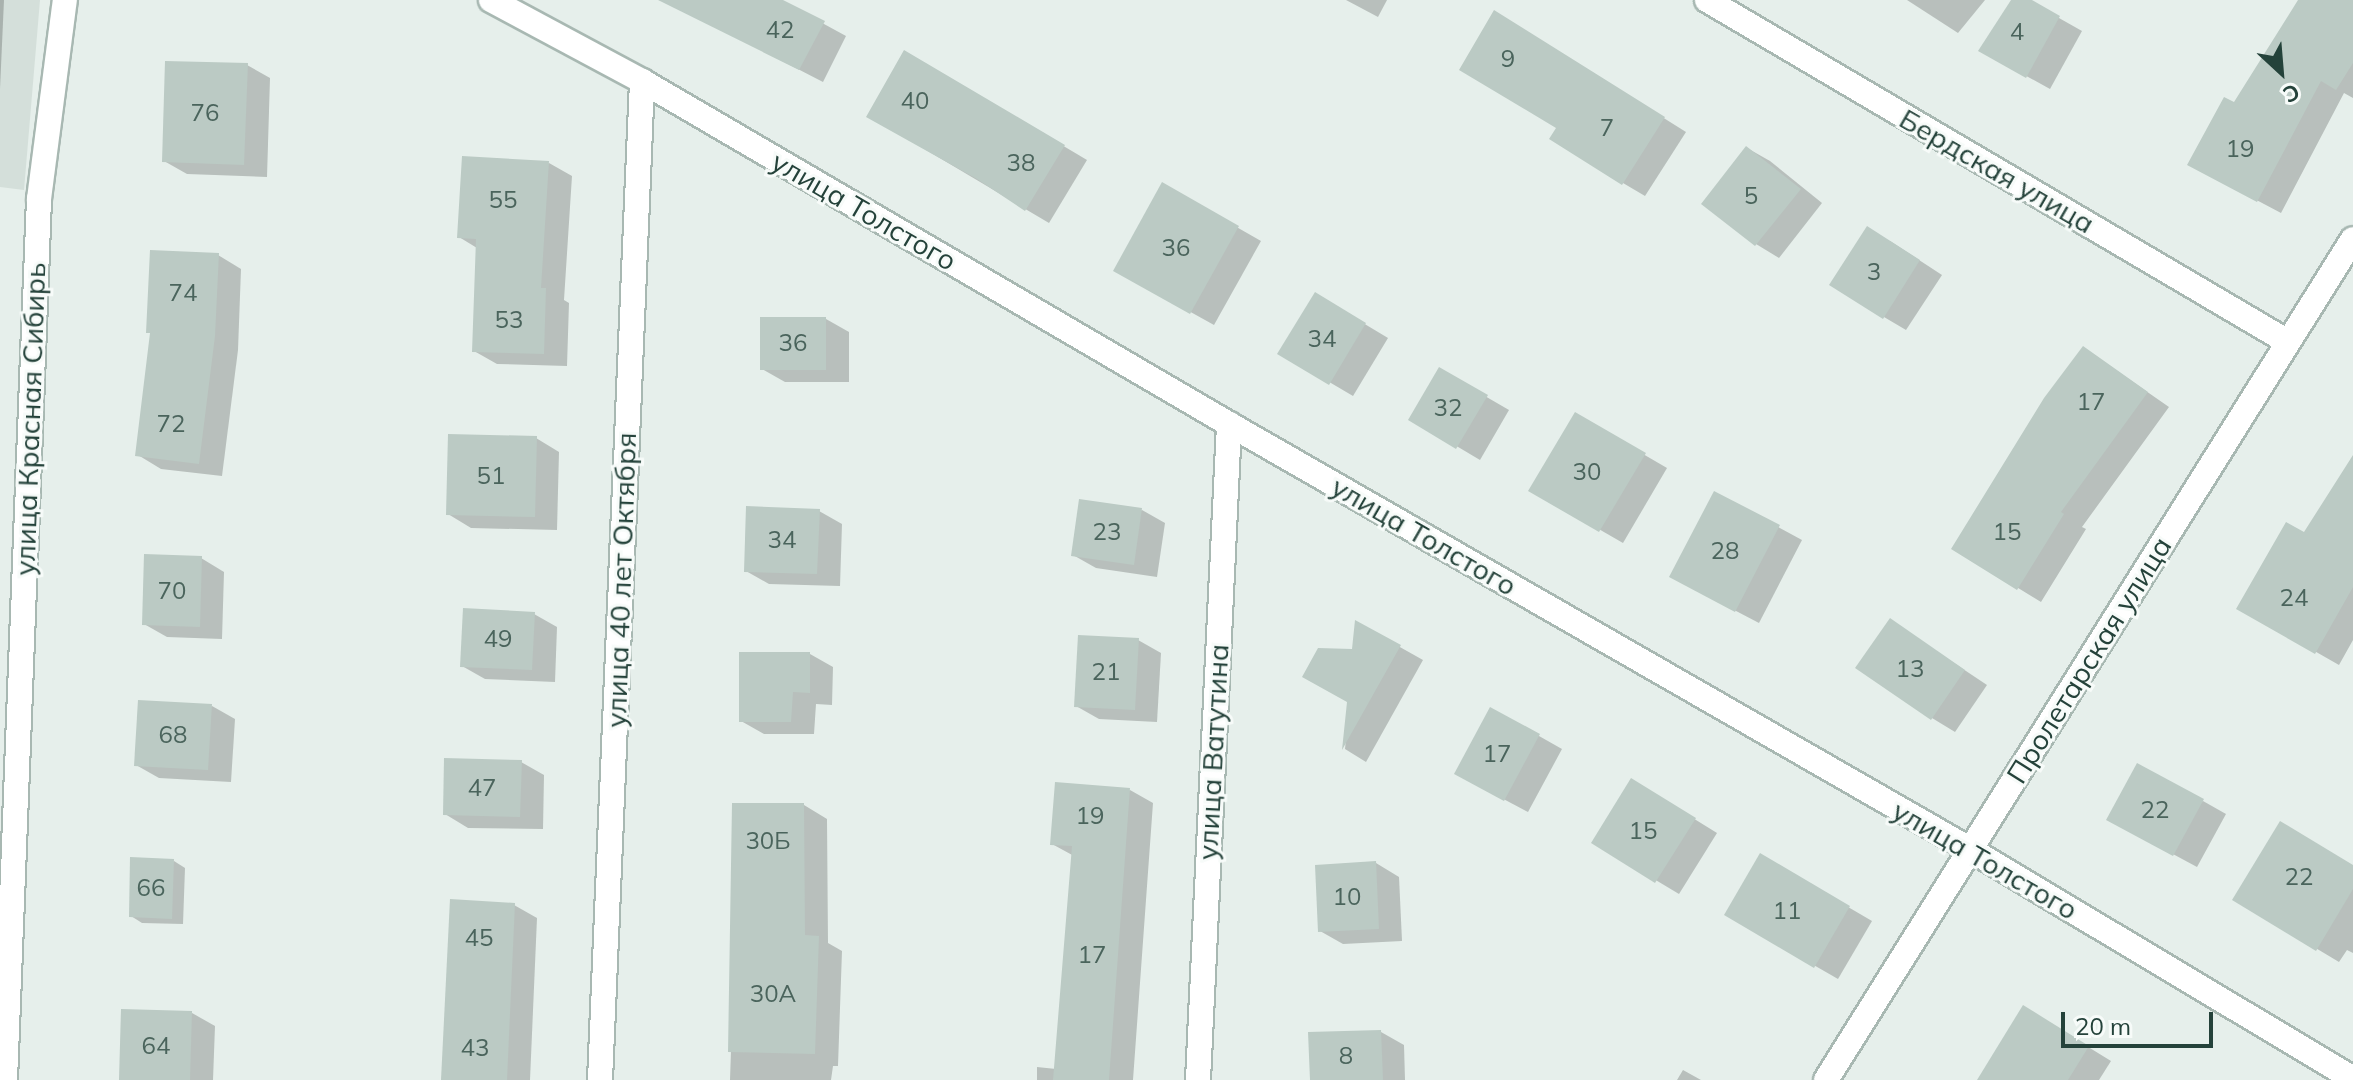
<!DOCTYPE html>
<html>
<head>
<meta charset="utf-8">
<style>
  body { margin:0 }
  #map { position:relative; width:2353px; height:1080px; overflow:hidden; background:#e6efeb; font-family:Mulish,sans-serif }
  div>[style] { position:absolute }
  [style*='--x'] { left:calc(var(--x)*1px); top:calc(var(--y)*1px); width:calc(var(--w)*1px); rotate:calc(var(--a)*1deg) }
  .built>* { inset:0; background:#d4dfda }
  .shadow>* { inset:0; background:#0003 }
  .building>* { inset:0; background:#bbcac4 }
  .roads { filter:drop-shadow(2px 0 #a8b8b2) drop-shadow(-2px 0 #a8b8b2) drop-shadow(0 2px #a8b8b2) drop-shadow(0 -2px #a8b8b2) }
  .street>* { height:24px; margin:-12px; padding:0 12px; transform-origin:12px; border-radius:12px; background:#fff }
  .secondary>* { height:24px; margin:-12px; padding:0 12px; transform-origin:12px; border-radius:12px; background:#fff }
  span { translate:-50% -50%; white-space:nowrap; text-align:center; line-height:1.15; -webkit-text-stroke:6px #f7fbf9; paint-order:stroke }
  .number-label { font-size:24px; color:#4a645c }
  .number-label span { -webkit-text-stroke-width:0 }
  .street-label { font-size:28px; color:#24423a }
  .north { position:absolute; left:2241px; top:32px; width:80px; height:80px; -webkit-text-stroke:6px #f7fbf9; paint-order:stroke; rotate:154deg; font-size:22px; font-weight:700; line-height:32px; text-align:center; color:#24423a }
  .north::after { content:''; display:block; margin:auto; width:28px; height:36px; background:#24423a; clip-path:polygon(50% 0,100% 100%,50% 72%,0 100%) }
  .scale { position:absolute; left:2061px; top:1012px; width:152px; height:36px; box-sizing:border-box; border:4px solid #24423a; border-top:0; padding-left:10px; font-size:24px; line-height:28px; white-space:nowrap; color:#24423a; -webkit-text-stroke:6px #f7fbf9; paint-order:stroke }
</style>
</head>
<body>
<div id="map">
  <div class="built">
    <i style="clip-path:polygon(0 0,40px 0,24px 190px,0 187px)"></i>
  </div>
  <div class="shadow">
    <i style="clip-path:polygon(0 0,4px 0,0 89px)"></i>
    <i style="clip-path:polygon(664px 0,780px 0,846px 36px,823px 82px)"></i>
    <i style="clip-path:polygon(1346px 0,1387px 0,1378px 17px)"></i>
    <i style="clip-path:polygon(1907px 0,1985px 0,1958px 33px)"></i>
    <i style="clip-path:polygon(2013px 0,2027px 0,2082px 31px,2050px 89px,1981px 51px)"></i>
    <i style="clip-path:polygon(2300px 0,2353px 0,2353px 98px,2344px 93px,2281px 213px,2213px 177px,2235px 105px)"></i>
    <i style="clip-path:polygon(1517px 26px,1686px 132px,1645px 196px,1623px 183px,1559px 127px)"></i>
    <i style="clip-path:polygon(905px 52px,1087px 160px,1049px 223px,869px 116px)"></i>
    <i style="clip-path:polygon(247px 65px,270px 78px,267px 177px,187px 174px,164px 161px)"></i>
    <i style="clip-path:polygon(1747px 148px,1770px 161px,1822px 203px,1779px 258px,1756px 244px)"></i>
    <i style="clip-path:polygon(549px 163px,572px 176px,564px 300px,569px 303px,567px 366px,497px 364px,474px 351px,477px 248px,459px 237px)"></i>
    <i style="clip-path:polygon(1163px 185px,1261px 241px,1214px 325px,1115px 270px)"></i>
    <i style="clip-path:polygon(1890px 241px,1942px 275px,1906px 330px,1884px 317px)"></i>
    <i style="clip-path:polygon(218px 255px,241px 269px,238px 350px,222px 476px,161px 469px,138px 455px)"></i>
    <i style="clip-path:polygon(1338px 308px,1388px 338px,1353px 396px,1280px 353px)"></i>
    <i style="clip-path:polygon(826px 319px,849px 332px,849px 382px,785px 382px,762px 369px)"></i>
    <i style="clip-path:polygon(2084px 348px,2169px 407px,2082px 527px,2086px 529px,2041px 602px,1953px 548px)"></i>
    <i style="clip-path:polygon(1440px 370px,1509px 410px,1480px 460px,1411px 419px)"></i>
    <i style="clip-path:polygon(1576px 415px,1667px 468px,1623px 543px,1531px 490px)"></i>
    <i style="clip-path:polygon(536px 438px,559px 452px,557px 530px,471px 528px,448px 514px)"></i>
    <i style="clip-path:polygon(2353px 459px,2353px 640px,2339px 665px,2239px 608px,2305px 535px)"></i>
    <i style="clip-path:polygon(1715px 493px,1802px 540px,1759px 623px,1694px 589px)"></i>
    <i style="clip-path:polygon(1142px 510px,1165px 523px,1157px 577px,1096px 568px,1073px 555px)"></i>
    <i style="clip-path:polygon(819px 511px,842px 524px,840px 586px,769px 584px,746px 571px)"></i>
    <i style="clip-path:polygon(201px 558px,224px 572px,222px 639px,167px 637px,144px 624px)"></i>
    <i style="clip-path:polygon(534px 614px,557px 627px,555px 682px,485px 679px,462px 666px)"></i>
    <i style="clip-path:polygon(1891px 621px,1987px 685px,1955px 732px,1932px 718px)"></i>
    <i style="clip-path:polygon(1357px 623px,1423px 660px,1366px 762px,1345px 749px)"></i>
    <i style="clip-path:polygon(1138px 640px,1161px 653px,1157px 722px,1099px 719px,1076px 706px)"></i>
    <i style="clip-path:polygon(810px 654px,833px 667px,832px 705px,816px 704px,814px 734px,764px 734px,741px 721px)"></i>
    <i style="clip-path:polygon(212px 706px,235px 719px,231px 782px,159px 778px,136px 765px)"></i>
    <i style="clip-path:polygon(1491px 709px,1562px 749px,1528px 812px,1479px 786px)"></i>
    <i style="clip-path:polygon(521px 762px,544px 775px,543px 829px,468px 828px,445px 814px)"></i>
    <i style="clip-path:polygon(1130px 790px,1153px 803px,1133px 1080px,1037px 1080px,1037px 1067px,1056px 1069px,1074px 856px,1052px 844px)"></i>
    <i style="clip-path:polygon(1654px 794px,1717px 833px,1679px 894px,1594px 843px)"></i>
    <i style="clip-path:polygon(2203px 801px,2226px 814px,2197px 867px,2132px 832px)"></i>
    <i style="clip-path:polygon(804px 805px,827px 819px,828px 943px,842px 951px,838px 1066px,833px 1066px,831px 1080px,730px 1080px,735px 934px)"></i>
    <i style="clip-path:polygon(1761px 856px,1872px 921px,1838px 979px,1727px 915px)"></i>
    <i style="clip-path:polygon(174px 861px,185px 868px,183px 924px,142px 923px,131px 916px)"></i>
    <i style="clip-path:polygon(1376px 863px,1399px 877px,1402px 941px,1343px 944px,1320px 931px)"></i>
    <i style="clip-path:polygon(2353px 866px,2353px 953px,2347px 950px,2339px 962px,2234px 899px)"></i>
    <i style="clip-path:polygon(514px 905px,537px 918px,530px 1080px,443px 1080px)"></i>
    <i style="clip-path:polygon(192px 1013px,215px 1026px,213px 1080px,121px 1080px)"></i>
    <i style="clip-path:polygon(2046px 1021px,2111px 1061px,2099px 1080px,1979px 1080px)"></i>
    <i style="clip-path:polygon(1381px 1032px,1404px 1045px,1405px 1080px,1312px 1080px)"></i>
    <i style="clip-path:polygon(1683px 1070px,1701px 1080px,1677px 1080px)"></i>
  </div>
  <div class="building">
    <i style="clip-path:polygon(658px 0,783px 0,825px 21px,799px 70px)"></i>
    <i style="clip-path:polygon(2011px 0,2032px 0,2060px 16px,2026px 78px,1978px 51px)"></i>
    <i style="clip-path:polygon(2298px 0,2353px 0,2353px 63px,2336px 90px,2321px 81px,2257px 202px,2187px 165px,2224px 97px,2234px 102px)"></i>
    <i style="clip-path:polygon(1494px 10px,1665px 117px,1622px 185px,1549px 139px,1556px 128px,1459px 70px)"></i>
    <i style="clip-path:polygon(904px 50px,1065px 145px,1025px 211px,977px 179px,866px 117px)"></i>
    <i style="clip-path:polygon(165px 61px,248px 63px,244px 165px,162px 162px)"></i>
    <i style="clip-path:polygon(1746px 146px,1801px 189px,1755px 246px,1701px 204px)"></i>
    <i style="clip-path:polygon(462px 156px,549px 161px,541px 288px,546px 288px,544px 354px,472px 352px,476px 239px,457px 238px)"></i>
    <i style="clip-path:polygon(1162px 182px,1239px 226px,1190px 314px,1113px 271px)"></i>
    <i style="clip-path:polygon(1867px 226px,1920px 260px,1883px 319px,1829px 285px)"></i>
    <i style="clip-path:polygon(150px 250px,219px 253px,215px 336px,199px 464px,135px 456px,150px 333px,146px 333px)"></i>
    <i style="clip-path:polygon(1315px 292px,1366px 323px,1329px 385px,1277px 354px)"></i>
    <i style="clip-path:polygon(760px 317px,826px 317px,826px 370px,760px 370px)"></i>
    <i style="clip-path:polygon(2083px 346px,2148px 392px,2061px 512px,2064px 514px,2017px 590px,1951px 549px,2044px 398px)"></i>
    <i style="clip-path:polygon(1439px 367px,1488px 395px,1456px 449px,1408px 420px)"></i>
    <i style="clip-path:polygon(1575px 412px,1646px 453px,1599px 532px,1528px 491px)"></i>
    <i style="clip-path:polygon(448px 434px,537px 436px,535px 517px,446px 515px)"></i>
    <i style="clip-path:polygon(2353px 455px,2353px 587px,2315px 654px,2236px 609px,2286px 522px,2304px 532px)"></i>
    <i style="clip-path:polygon(1714px 491px,1780px 525px,1735px 612px,1669px 577px)"></i>
    <i style="clip-path:polygon(1079px 499px,1142px 508px,1134px 565px,1071px 556px)"></i>
    <i style="clip-path:polygon(746px 506px,820px 509px,817px 574px,744px 572px)"></i>
    <i style="clip-path:polygon(144px 554px,202px 556px,200px 627px,142px 625px)"></i>
    <i style="clip-path:polygon(463px 608px,535px 612px,532px 670px,460px 667px)"></i>
    <i style="clip-path:polygon(1890px 618px,1965px 670px,1931px 720px,1855px 668px)"></i>
    <i style="clip-path:polygon(1355px 620px,1401px 645px,1342px 750px,1347px 702px,1302px 677px,1318px 648px,1352px 649px)"></i>
    <i style="clip-path:polygon(1078px 635px,1139px 638px,1135px 710px,1074px 707px)"></i>
    <i style="clip-path:polygon(739px 652px,810px 652px,810px 693px,793px 692px,791px 722px,739px 722px)"></i>
    <i style="clip-path:polygon(138px 700px,212px 704px,208px 770px,134px 766px)"></i>
    <i style="clip-path:polygon(1490px 707px,1540px 734px,1504px 801px,1454px 774px)"></i>
    <i style="clip-path:polygon(444px 758px,522px 760px,520px 817px,443px 815px)"></i>
    <i style="clip-path:polygon(2137px 763px,2204px 799px,2173px 856px,2106px 820px)"></i>
    <i style="clip-path:polygon(1631px 778px,1696px 818px,1655px 883px,1591px 843px)"></i>
    <i style="clip-path:polygon(1055px 782px,1130px 788px,1109px 1080px,1053px 1080px,1072px 846px,1050px 845px)"></i>
    <i style="clip-path:polygon(732px 803px,804px 803px,805px 935px,819px 936px,815px 1054px,728px 1052px)"></i>
    <i style="clip-path:polygon(2280px 821px,2353px 865px,2353px 889px,2316px 951px,2232px 900px)"></i>
    <i style="clip-path:polygon(1760px 853px,1850px 906px,1814px 968px,1724px 915px)"></i>
    <i style="clip-path:polygon(130px 857px,174px 859px,172px 919px,129px 917px)"></i>
    <i style="clip-path:polygon(1376px 861px,1379px 929px,1318px 932px,1315px 865px)"></i>
    <i style="clip-path:polygon(450px 899px,515px 903px,507px 1080px,441px 1080px)"></i>
    <i style="clip-path:polygon(2023px 1005px,2089px 1046px,2068px 1080px,1977px 1080px)"></i>
    <i style="clip-path:polygon(121px 1009px,192px 1011px,190px 1080px,119px 1080px)"></i>
    <i style="clip-path:polygon(1381px 1030px,1383px 1080px,1310px 1080px,1308px 1032px)"></i>
  </div>
  <div class="roads">
    <div class="street">
      <i style="--x:491;--y:0;--w:171;--a:28.2"></i>
      <i style="--x:642;--y:81;--w:680;--a:30.3"></i>
      <i style="--x:1229;--y:424;--w:856;--a:29.86"></i>
      <i style="--x:1971;--y:850;--w:445;--a:30.9"></i>
      <i style="--x:1707;--y:0;--w:674;--a:30.48"></i>
      <i style="--x:600;--y:1080;--w:1000;--a:-87.59"></i>
      <i style="--x:1198;--y:1080;--w:657;--a:-87.29"></i>
      <i style="--x:1826;--y:1080;--w:992;--a:-57.93"></i>
    </div>
    <div class="secondary">
      <i style="--x:5;--y:1080;--w:882;--a:-87.79"></i>
      <i style="--x:39;--y:199;--w:201;--a:-82.6"></i>
    </div>
  </div>
  <div class="number-label">
    <span style="left:780px;top:30px">42</span>
    <span style="left:2017px;top:32px">4</span>
    <span style="left:1508px;top:59px">9</span>
    <span style="left:915px;top:101px">40</span>
    <span style="left:205px;top:113px">76</span>
    <span style="left:1607px;top:128px">7</span>
    <span style="left:2240px;top:149px">19</span>
    <span style="left:1021px;top:163px">38</span>
    <span style="left:1751px;top:196px">5</span>
    <span style="left:503px;top:200px">55</span>
    <span style="left:1176px;top:248px">36</span>
    <span style="left:1874px;top:272px">3</span>
    <span style="left:183px;top:293px">74</span>
    <span style="left:509px;top:320px">53</span>
    <span style="left:1322px;top:339px">34</span>
    <span style="left:793px;top:343px">36</span>
    <span style="left:2091px;top:402px">17</span>
    <span style="left:1448px;top:408px">32</span>
    <span style="left:171px;top:424px">72</span>
    <span style="left:1587px;top:472px">30</span>
    <span style="left:491px;top:476px">51</span>
    <span style="left:1107px;top:532px">23</span>
    <span style="left:2007px;top:532px">15</span>
    <span style="left:782px;top:540px">34</span>
    <span style="left:1725px;top:551px">28</span>
    <span style="left:172px;top:591px">70</span>
    <span style="left:2294px;top:598px">24</span>
    <span style="left:498px;top:639px">49</span>
    <span style="left:1910px;top:669px">13</span>
    <span style="left:1106px;top:672px">21</span>
    <span style="left:173px;top:735px">68</span>
    <span style="left:1497px;top:754px">17</span>
    <span style="left:482px;top:788px">47</span>
    <span style="left:2155px;top:810px">22</span>
    <span style="left:1090px;top:816px">19</span>
    <span style="left:1643px;top:831px">15</span>
    <span style="left:768px;top:841px">30Б</span>
    <span style="left:2299px;top:877px">22</span>
    <span style="left:151px;top:888px">66</span>
    <span style="left:1347px;top:897px">10</span>
    <span style="left:1787px;top:911px">11</span>
    <span style="left:479px;top:938px">45</span>
    <span style="left:1092px;top:955px">17</span>
    <span style="left:773px;top:994px">30А</span>
    <span style="left:156px;top:1046px">64</span>
    <span style="left:475px;top:1048px">43</span>
    <span style="left:1346px;top:1056px">8</span>
  </div>
  <div class="street-label">
    <span style="left:1997px;top:171px;rotate:30deg">Бердская улица</span>
    <span style="left:864px;top:211px;rotate:30deg">улица Толстого</span>
    <span style="left:30px;top:419px;rotate:-88deg">улица Красная Сибирь</span>
    <span style="left:1424px;top:536px;rotate:30deg">улица Толстого</span>
    <span style="left:621px;top:580px;rotate:-88deg">улица 40 лет Октября</span>
    <span style="left:2089px;top:660px;rotate:-58deg">Пролетарская улица</span>
    <span style="left:1213px;top:752px;rotate:-87deg">улица Ватутина</span>
    <span style="left:1985px;top:860px;rotate:30deg">улица Толстого</span>
  </div>
  <div class="north">С</div>
  <div class="scale">20 m</div>
</div>
</body>
</html>
